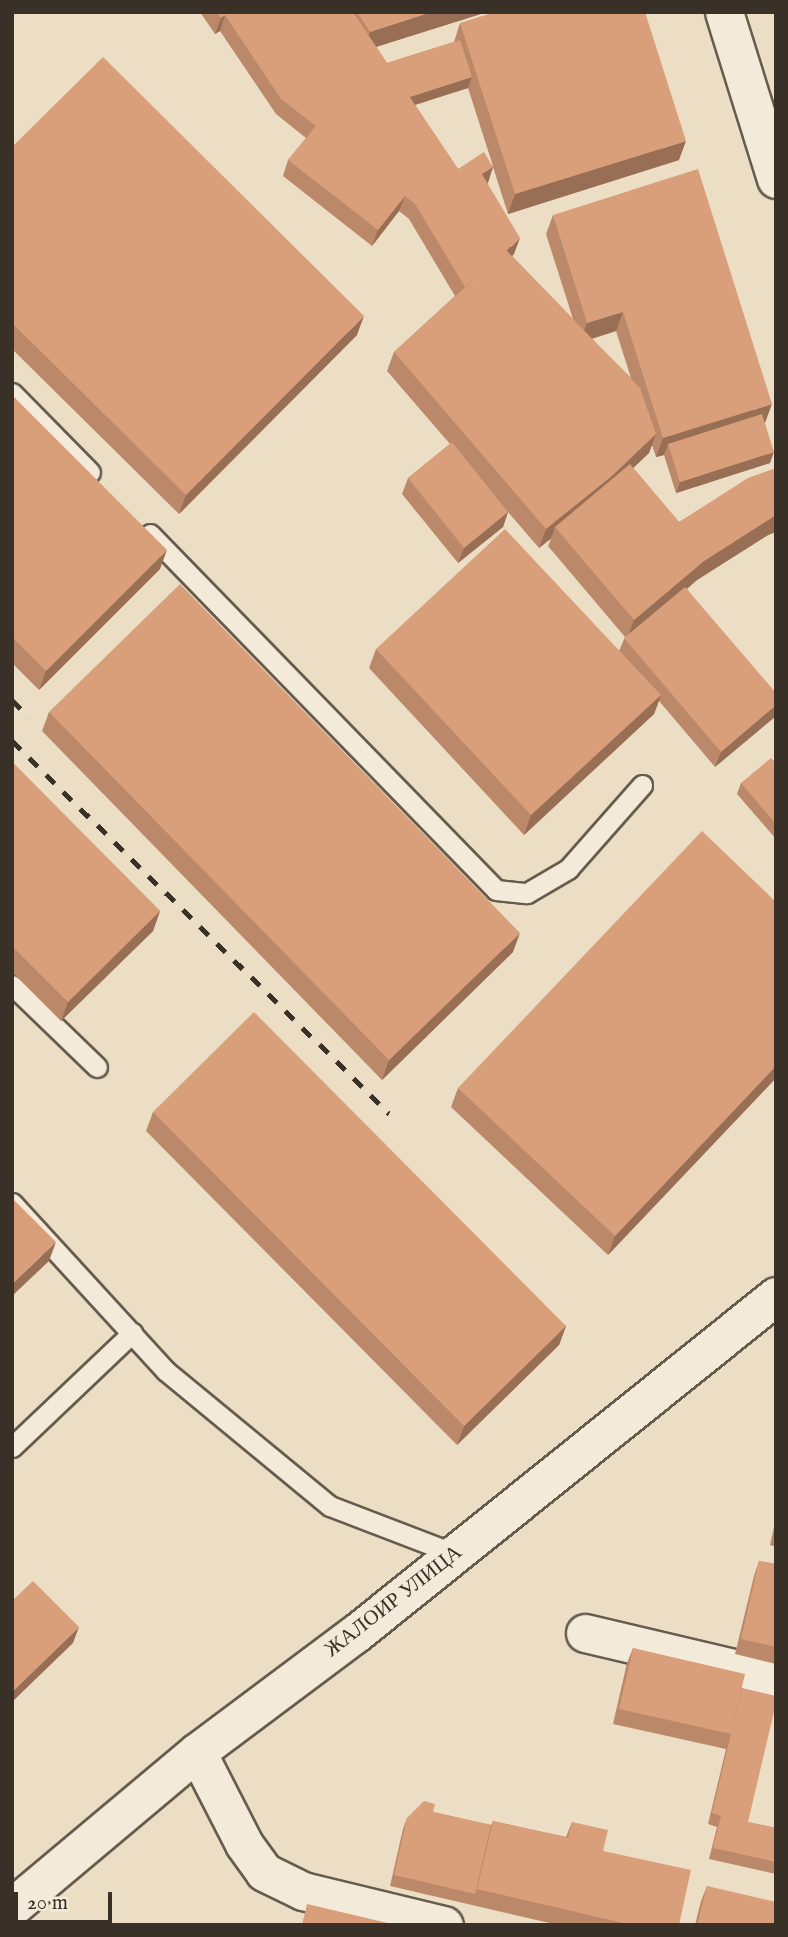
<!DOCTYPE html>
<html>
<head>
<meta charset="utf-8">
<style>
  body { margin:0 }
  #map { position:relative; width:788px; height:1937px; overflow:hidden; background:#ecdec5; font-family:"IM FELL English",serif }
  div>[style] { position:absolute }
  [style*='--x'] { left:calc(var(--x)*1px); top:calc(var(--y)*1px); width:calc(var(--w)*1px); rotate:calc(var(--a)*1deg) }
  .roads { filter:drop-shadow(2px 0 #665c4e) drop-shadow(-2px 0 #665c4e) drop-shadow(0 2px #665c4e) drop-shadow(0 -2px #665c4e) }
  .lane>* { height:19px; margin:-9.5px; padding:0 9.5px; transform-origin:9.5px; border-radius:9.5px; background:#f3ead9 }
  .street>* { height:37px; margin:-18.5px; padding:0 18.5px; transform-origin:18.5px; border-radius:18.5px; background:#f3ead9 }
  .rail>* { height:5px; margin-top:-2.5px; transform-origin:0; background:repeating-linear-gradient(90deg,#393027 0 12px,transparent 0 24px) }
  .wall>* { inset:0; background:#bb8869 }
  .shaded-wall>* { inset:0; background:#986f55 }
  .building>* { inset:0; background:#d99e7a }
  span { translate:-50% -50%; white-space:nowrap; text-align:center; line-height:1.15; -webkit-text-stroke:5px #f3ead9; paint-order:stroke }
  .street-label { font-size:21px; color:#393027 }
  .frame { position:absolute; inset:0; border:14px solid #393027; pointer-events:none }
  .scale { position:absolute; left:14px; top:1892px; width:98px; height:32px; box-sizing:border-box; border:4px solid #393027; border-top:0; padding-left:9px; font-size:21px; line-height:24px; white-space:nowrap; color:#393027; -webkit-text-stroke:5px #f3ead9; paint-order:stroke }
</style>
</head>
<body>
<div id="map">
  <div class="roads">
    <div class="lane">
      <i style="--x:12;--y:393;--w:111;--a:45.4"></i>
      <i style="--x:150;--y:534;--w:496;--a:45.8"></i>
      <i style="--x:496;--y:890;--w:31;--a:6"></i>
      <i style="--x:527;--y:893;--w:48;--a:-30.3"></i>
      <i style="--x:568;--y:869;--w:112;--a:-48.6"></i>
      <i style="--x:12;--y:985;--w:118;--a:44"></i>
      <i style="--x:12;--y:1203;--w:228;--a:47.5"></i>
      <i style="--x:166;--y:1371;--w:212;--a:39.5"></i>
      <i style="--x:330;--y:1506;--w:134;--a:21"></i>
      <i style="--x:12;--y:1447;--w:166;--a:-43.5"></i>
    </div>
    <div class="street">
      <i style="--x:724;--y:12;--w:175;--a:72.7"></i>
      <i style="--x:585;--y:1633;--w:196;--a:13.3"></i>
      <i style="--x:197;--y:1752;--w:103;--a:62.9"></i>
      <i style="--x:244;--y:1844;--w:34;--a:54"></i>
      <i style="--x:264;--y:1872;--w:43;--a:26"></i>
      <i style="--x:303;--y:1891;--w:145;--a:13.6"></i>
      <i style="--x:12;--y:1907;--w:241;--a:-40"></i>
      <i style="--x:197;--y:1752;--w:197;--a:-36.8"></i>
      <i style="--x:355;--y:1634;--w:540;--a:-38.76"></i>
    </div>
  </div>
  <div class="rail">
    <i style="--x:12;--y:700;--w:24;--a:45"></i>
    <i style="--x:12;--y:741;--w:530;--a:44.62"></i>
  </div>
  <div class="wall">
    <i style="clip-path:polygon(evenodd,200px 12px,487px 12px,376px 47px,387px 63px,454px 42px,460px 23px,679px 160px,508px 214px,493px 167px,487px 183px,514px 254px,512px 256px,573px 319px,546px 234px,553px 215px,765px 423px,770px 463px,676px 493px,664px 455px,656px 457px,652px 445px,649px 453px,633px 468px,679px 522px,776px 468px,776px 532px,768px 535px,697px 580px,687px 589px,776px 716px,715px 767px,659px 701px,654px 714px,524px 835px,369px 668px,376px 649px,619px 651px,625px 637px,548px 546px,551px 539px,539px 548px,508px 512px,503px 527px,458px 563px,402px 494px,408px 478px,450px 444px,387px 371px,394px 352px,455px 296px,409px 219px,399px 211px,372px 246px,283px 176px,288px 160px,306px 138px,276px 114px,220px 31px,215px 34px,200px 12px,468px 88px,493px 166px,458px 169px,415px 105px,468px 88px,200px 12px,616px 331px,631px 378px,592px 339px,616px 331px)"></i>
    <i style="clip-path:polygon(12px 147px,357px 335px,179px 514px,12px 349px)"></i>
    <i style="clip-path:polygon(12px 395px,160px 569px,39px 690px,12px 663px)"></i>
    <i style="clip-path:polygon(49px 712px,513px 952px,382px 1080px,42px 731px)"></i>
    <i style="clip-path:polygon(12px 762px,160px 911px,153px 931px,61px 1021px,12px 972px)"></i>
    <i style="clip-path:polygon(776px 763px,776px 839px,737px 794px,741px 783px)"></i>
    <i style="clip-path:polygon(776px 902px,776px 1078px,608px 1255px,451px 1107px,458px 1088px)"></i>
    <i style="clip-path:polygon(153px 1112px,566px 1326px,559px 1345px,457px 1445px,146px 1131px)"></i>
    <i style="clip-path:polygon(776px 1518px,776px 1547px,770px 1545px)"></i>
    <i style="clip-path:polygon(759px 1561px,776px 1564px,776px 1664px,735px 1654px,754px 1576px)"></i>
    <i style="clip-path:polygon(633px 1648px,742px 1688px,748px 1822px,776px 1828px,776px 1874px,709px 1859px,717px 1827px,708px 1824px,726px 1749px,613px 1724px,627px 1663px)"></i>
    <i style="clip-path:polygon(433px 1812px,491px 1825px,493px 1821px,566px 1837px,572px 1822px,603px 1851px,679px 1925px,558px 1925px,390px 1886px,403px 1829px,407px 1818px)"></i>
    <i style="clip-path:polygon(707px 1886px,776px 1925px,695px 1925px,701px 1901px)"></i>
  </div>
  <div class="shaded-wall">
    <i style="clip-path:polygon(432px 12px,487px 12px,363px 51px,370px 32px)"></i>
    <i style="clip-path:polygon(225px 15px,220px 31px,215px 34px,221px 18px)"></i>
    <i style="clip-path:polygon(472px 77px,468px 88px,402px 109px,406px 98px)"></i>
    <i style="clip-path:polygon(686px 141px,679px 160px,508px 214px,515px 194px)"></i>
    <i style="clip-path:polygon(493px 167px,488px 183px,476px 189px,482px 174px)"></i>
    <i style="clip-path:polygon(405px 196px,399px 211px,372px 246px,378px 230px)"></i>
    <i style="clip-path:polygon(520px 238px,514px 254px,461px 306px,467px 290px)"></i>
    <i style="clip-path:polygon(623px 312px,616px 331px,580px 342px,587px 323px)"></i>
    <i style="clip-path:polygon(364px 316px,357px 335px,179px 514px,186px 495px)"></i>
    <i style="clip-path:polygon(772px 404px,765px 423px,668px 444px,664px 455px,656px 457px,663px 438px)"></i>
    <i style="clip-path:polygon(656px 434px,649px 453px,605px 495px,555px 527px,551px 538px,539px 548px,546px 529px)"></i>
    <i style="clip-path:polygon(774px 452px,770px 463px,676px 493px,680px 482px)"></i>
    <i style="clip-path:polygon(508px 512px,503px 527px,458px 563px,464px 548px)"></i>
    <i style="clip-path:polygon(776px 515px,776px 532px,768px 535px,697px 580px,627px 639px,634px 620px,704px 561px)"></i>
    <i style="clip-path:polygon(167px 550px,160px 569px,39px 690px,46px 671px)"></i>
    <i style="clip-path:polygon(661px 695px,654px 714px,524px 835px,531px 815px)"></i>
    <i style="clip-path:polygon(776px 705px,776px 716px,715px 767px,721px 752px)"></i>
    <i style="clip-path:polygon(160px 911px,153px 931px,61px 1021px,68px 1002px)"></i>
    <i style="clip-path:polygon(520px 933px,513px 952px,382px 1080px,389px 1060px)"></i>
    <i style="clip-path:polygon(776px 1066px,776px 1078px,608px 1255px,615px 1236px)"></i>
    <i style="clip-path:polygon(56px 1242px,49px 1261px,12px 1296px,12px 1284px)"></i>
    <i style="clip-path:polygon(566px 1326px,559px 1345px,457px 1445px,464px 1426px)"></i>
    <i style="clip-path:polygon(79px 1627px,73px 1643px,12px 1702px,12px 1692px)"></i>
  </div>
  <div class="building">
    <i style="clip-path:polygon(217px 12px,353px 12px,458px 169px,484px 152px,493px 167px,482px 174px,520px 238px,465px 287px,415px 204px,405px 196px,378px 230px,288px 160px,316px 126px,281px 99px,225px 15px,221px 18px)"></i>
    <i style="clip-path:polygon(357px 12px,432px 12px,370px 32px)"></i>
    <i style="clip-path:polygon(495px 12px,645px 12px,686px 141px,515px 194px,460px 23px)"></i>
    <i style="clip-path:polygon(460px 40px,472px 77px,410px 97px,387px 63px)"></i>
    <i style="clip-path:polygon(103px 57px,364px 316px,186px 495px,12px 323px,12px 147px)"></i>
    <i style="clip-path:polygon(698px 169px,772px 404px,663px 438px,623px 312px,587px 323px,553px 215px)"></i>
    <i style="clip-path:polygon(506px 250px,640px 388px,656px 434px,612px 476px,546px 529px,394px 352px)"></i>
    <i style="clip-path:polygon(12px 395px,167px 550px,46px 671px,12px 637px)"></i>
    <i style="clip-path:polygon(762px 414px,774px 452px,680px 482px,668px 444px)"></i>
    <i style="clip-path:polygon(452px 442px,508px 512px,464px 548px,408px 478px)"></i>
    <i style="clip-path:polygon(630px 464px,679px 522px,748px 478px,776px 468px,776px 515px,704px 561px,634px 620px,555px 527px)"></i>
    <i style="clip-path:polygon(505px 529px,661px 695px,531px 815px,376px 649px)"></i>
    <i style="clip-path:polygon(180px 584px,520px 933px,389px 1060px,49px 712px)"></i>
    <i style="clip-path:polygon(685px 587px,776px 693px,776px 705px,721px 752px,624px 638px)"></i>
    <i style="clip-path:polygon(771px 758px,776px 763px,776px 824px,741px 783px)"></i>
    <i style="clip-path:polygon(12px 762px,160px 911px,68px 1002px,12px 946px)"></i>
    <i style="clip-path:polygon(702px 831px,776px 902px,776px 1066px,615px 1236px,458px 1088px)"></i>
    <i style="clip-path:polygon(254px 1012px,566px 1326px,464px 1426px,153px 1112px)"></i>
    <i style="clip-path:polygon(12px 1198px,56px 1242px,12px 1284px)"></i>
    <i style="clip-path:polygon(759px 1561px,776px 1564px,776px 1647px,741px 1639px)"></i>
    <i style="clip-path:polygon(33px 1581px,79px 1627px,12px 1692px,12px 1601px)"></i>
    <i style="clip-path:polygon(633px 1648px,745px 1674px,731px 1734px,619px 1709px)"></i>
    <i style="clip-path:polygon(742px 1688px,776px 1696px,776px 1703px,748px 1822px,776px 1828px,776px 1862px,713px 1848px,721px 1816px,712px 1813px)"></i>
    <i style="clip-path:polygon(424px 1801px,435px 1804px,433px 1812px,491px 1825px,475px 1894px,394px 1875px,407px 1818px)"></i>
    <i style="clip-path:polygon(493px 1821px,568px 1838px,572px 1822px,608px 1830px,603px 1851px,691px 1870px,679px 1925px,632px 1925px,477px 1889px)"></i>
    <i style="clip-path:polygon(707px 1886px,776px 1902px,776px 1925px,697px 1925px)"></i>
    <i style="clip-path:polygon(307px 1904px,396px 1925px,302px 1925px)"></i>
  </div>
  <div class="street-label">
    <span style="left:394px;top:1602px;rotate:-38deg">ЖАЛОИР УЛИЦА</span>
  </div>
  <div class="frame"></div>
  <div class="scale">20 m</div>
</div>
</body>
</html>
